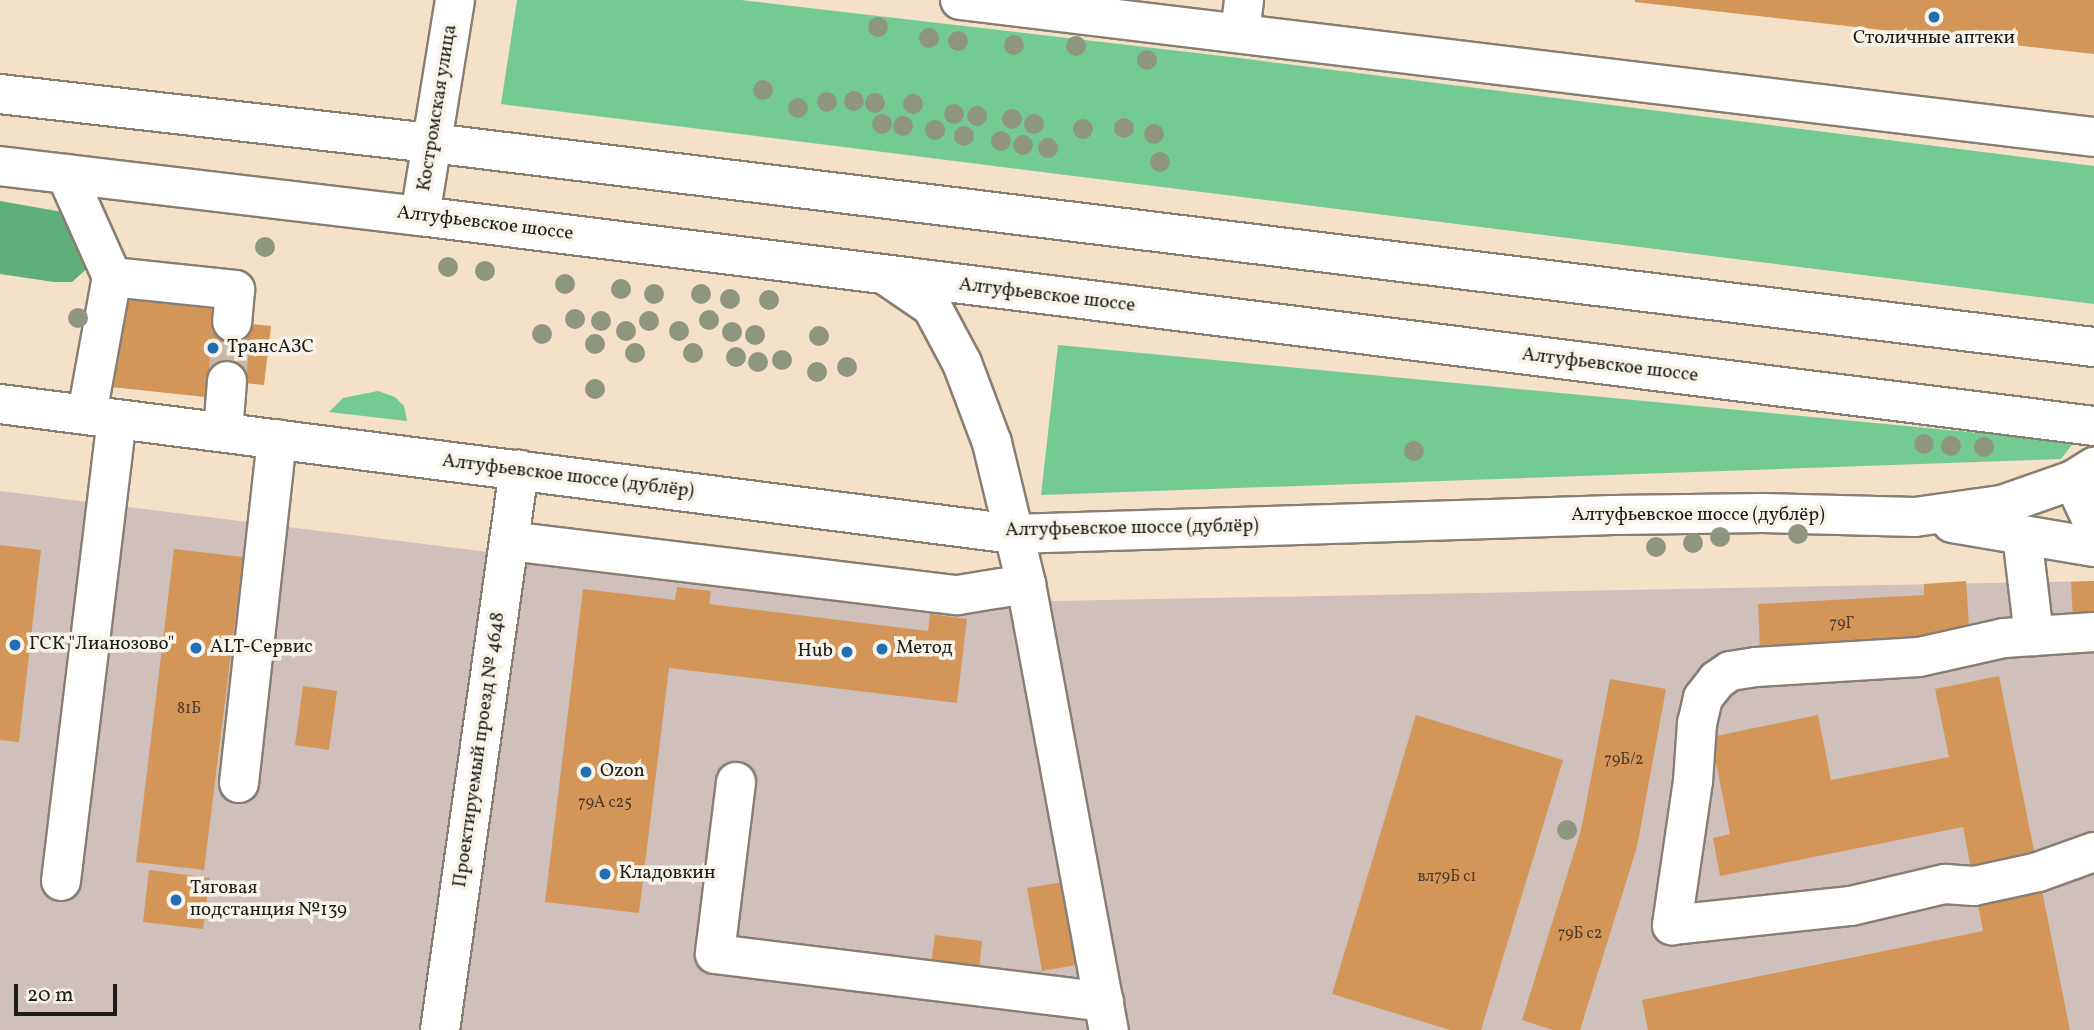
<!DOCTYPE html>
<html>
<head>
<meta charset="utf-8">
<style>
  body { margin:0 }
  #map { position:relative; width:2094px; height:1030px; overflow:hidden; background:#f5e0c8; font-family:Vollkorn,serif }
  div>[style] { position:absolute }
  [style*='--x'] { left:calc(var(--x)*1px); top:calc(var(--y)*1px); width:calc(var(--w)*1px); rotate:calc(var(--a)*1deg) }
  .industrial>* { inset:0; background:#cfc0bb }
  .green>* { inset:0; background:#74cb91 }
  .forest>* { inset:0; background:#5faf7b }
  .building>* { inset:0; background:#d49658 }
  .minor-tunnel>* { height:38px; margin-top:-19px; transform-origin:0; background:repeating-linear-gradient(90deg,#cab9a6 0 38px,transparent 0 57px) }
  .roads { filter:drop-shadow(2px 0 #887e72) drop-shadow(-2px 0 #887e72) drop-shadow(0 2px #887e72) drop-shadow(0 -2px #887e72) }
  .minor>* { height:38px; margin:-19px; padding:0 19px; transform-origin:19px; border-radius:19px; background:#fff }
  .major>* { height:38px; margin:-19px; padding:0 19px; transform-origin:19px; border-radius:19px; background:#fff }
  .trees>* { width:20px; height:20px; margin:-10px; border-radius:50%; background:#8f9680 }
  .dots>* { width:19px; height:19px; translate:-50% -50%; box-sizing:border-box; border:4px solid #f7f3e8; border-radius:50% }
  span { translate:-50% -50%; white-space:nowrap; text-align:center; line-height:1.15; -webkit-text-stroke:7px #f7f3e8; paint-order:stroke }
  .number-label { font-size:16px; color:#4a3a2b }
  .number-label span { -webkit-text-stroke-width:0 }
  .poi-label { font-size:19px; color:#1c1c1c }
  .left { translate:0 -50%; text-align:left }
  .right { translate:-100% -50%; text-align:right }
  .street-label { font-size:19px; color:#1c1c1c }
  .scale { position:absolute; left:14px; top:984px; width:103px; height:32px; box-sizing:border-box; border:4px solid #1c1c1c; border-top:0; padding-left:9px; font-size:21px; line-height:24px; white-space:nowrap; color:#1c1c1c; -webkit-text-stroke:5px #f7f3e8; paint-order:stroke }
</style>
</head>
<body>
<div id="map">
  <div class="industrial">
    <i style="clip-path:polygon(0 491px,903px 604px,2094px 581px,2094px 1030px,0 1030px)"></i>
  </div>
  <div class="green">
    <i style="clip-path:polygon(517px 0,741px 0,1239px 58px,2094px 166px,2094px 304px,501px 104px)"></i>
    <i style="clip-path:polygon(1058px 345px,2074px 442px,2061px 459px,1041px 495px)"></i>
    <i style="clip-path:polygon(378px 391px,395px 397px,404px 406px,407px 421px,329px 412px,343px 398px)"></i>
  </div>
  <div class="forest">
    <i style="clip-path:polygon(0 201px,74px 214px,100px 257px,72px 282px,54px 282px,0 274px)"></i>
  </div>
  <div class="building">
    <i style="clip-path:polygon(1635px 0,2094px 0,2094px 54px,1635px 2px)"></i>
    <i style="clip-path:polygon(121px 292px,216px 303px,213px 320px,271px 326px,264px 385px,207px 379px,205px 397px,111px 387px)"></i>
    <i style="clip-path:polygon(0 545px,41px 550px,19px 742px,0 740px)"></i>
    <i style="clip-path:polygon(174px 549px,243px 557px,204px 870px,136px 862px)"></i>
    <i style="clip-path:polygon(1966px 581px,1970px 639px,1760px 652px,1758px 604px,1924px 595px,1924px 584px)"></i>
    <i style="clip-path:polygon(2094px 581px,2094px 619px,2073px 620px,2071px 582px)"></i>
    <i style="clip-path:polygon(677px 587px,711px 591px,709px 604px,928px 631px,930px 614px,967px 619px,957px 703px,669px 668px,639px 913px,545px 902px,583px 589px,675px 600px)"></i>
    <i style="clip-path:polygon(1999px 676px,2070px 1030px,1648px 1030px,1642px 1000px,1983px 931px,1963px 827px,1720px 876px,1713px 838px,1730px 834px,1711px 737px,1818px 715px,1831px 780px,1949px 757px,1935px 689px)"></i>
    <i style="clip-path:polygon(1610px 679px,1666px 689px,1637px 847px,1580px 1030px,1553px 1030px,1522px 1020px,1581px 830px)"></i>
    <i style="clip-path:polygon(303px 686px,337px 691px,329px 750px,295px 745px)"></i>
    <i style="clip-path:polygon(1416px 715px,1563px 760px,1481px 1030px,1450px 1030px,1332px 994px)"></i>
    <i style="clip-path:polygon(149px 870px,210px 878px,203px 929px,143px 922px)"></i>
    <i style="clip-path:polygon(1063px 882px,1077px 965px,1042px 971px,1027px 888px)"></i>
    <i style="clip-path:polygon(935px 935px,982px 941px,979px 970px,931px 964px)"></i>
  </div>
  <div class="minor-tunnel">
    <i style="--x:227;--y:381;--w:59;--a:-85.2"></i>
  </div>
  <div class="roads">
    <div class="minor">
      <i style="--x:1240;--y:33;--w:33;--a:-83"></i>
      <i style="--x:66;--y:174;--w:113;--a:65.9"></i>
      <i style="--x:112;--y:277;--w:124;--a:6"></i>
      <i style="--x:235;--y:290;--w:32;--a:95"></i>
      <i style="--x:420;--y:216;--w:219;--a:-80.8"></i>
      <i style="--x:887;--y:276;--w:55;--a:34.6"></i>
      <i style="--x:932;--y:307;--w:64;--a:61.8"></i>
      <i style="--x:962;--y:363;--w:85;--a:69.4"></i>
      <i style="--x:992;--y:443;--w:145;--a:76.4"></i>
      <i style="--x:1026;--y:584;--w:454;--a:79.5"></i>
      <i style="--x:0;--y:404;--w:1022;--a:7.31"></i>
      <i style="--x:1014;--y:534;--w:600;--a:-1.81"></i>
      <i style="--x:1614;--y:515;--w:149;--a:-0.8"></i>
      <i style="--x:1763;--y:513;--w:152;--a:1.5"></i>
      <i style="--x:1915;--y:517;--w:88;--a:-7.9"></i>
      <i style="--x:2002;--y:505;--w:75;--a:-19.4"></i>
      <i style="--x:2073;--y:480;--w:25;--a:-32"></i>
      <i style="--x:87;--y:414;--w:139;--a:-79.7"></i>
      <i style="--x:223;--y:432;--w:51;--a:-85.5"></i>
      <i style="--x:2073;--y:480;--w:50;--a:65"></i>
      <i style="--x:1952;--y:523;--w:144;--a:9.6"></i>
      <i style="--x:2022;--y:535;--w:102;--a:83.2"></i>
      <i style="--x:509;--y:541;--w:452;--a:6.9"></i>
      <i style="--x:958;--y:595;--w:69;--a:-9.2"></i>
      <i style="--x:2094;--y:632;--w:90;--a:176.2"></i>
      <i style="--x:2004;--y:638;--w:87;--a:167.4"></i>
      <i style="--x:1919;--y:657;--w:163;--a:176.5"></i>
      <i style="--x:1756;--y:667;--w:26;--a:171"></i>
      <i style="--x:1730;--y:671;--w:16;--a:145"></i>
      <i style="--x:1717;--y:680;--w:23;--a:128"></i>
      <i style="--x:1703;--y:698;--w:26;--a:103"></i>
      <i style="--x:1697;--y:723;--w:58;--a:93.9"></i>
      <i style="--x:1693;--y:781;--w:146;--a:98.3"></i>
      <i style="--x:1672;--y:925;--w:180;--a:-6.1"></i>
      <i style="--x:1851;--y:906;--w:97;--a:-13.2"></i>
      <i style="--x:1945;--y:884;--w:29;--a:4"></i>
      <i style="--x:1974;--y:886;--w:66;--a:-12.3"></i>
      <i style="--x:2038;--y:872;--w:59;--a:-19.7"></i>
      <i style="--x:736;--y:782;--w:173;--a:97"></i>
      <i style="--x:715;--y:954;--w:392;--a:7"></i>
      <i style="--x:239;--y:783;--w:346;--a:-83.7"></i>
      <i style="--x:61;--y:881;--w:465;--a:-83.1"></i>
      <i style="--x:440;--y:1030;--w:566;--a:-81.97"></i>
    </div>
    <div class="major">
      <i style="--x:960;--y:0;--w:1142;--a:6.89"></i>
      <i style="--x:0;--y:94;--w:435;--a:6.5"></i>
      <i style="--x:432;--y:143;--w:1674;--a:7"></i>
      <i style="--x:0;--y:166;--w:423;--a:6.8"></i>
      <i style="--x:420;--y:216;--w:1687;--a:7.15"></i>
    </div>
  </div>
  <div class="trees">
    <i style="left:878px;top:27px"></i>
    <i style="left:929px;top:38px"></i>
    <i style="left:958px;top:41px"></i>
    <i style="left:1014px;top:45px"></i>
    <i style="left:1076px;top:46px"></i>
    <i style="left:1147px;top:60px"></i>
    <i style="left:763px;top:90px"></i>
    <i style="left:854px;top:101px"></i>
    <i style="left:827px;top:102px"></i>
    <i style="left:875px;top:103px"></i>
    <i style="left:913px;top:104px"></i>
    <i style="left:798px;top:108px"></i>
    <i style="left:954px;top:114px"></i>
    <i style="left:977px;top:116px"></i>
    <i style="left:1012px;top:119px"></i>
    <i style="left:882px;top:124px"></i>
    <i style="left:1034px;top:124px"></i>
    <i style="left:903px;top:126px"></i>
    <i style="left:1124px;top:128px"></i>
    <i style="left:1083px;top:129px"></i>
    <i style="left:935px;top:130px"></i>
    <i style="left:1154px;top:134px"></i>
    <i style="left:964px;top:136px"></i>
    <i style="left:1001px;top:141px"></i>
    <i style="left:1023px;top:145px"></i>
    <i style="left:1048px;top:148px"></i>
    <i style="left:1160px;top:162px"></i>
    <i style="left:265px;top:247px"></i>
    <i style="left:448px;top:267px"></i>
    <i style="left:485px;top:271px"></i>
    <i style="left:565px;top:284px"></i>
    <i style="left:621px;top:289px"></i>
    <i style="left:654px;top:294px"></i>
    <i style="left:701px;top:294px"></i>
    <i style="left:730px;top:299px"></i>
    <i style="left:769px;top:300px"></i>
    <i style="left:78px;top:318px"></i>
    <i style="left:575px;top:319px"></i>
    <i style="left:709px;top:320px"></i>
    <i style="left:601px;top:321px"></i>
    <i style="left:649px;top:321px"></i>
    <i style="left:626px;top:331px"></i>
    <i style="left:679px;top:331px"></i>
    <i style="left:732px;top:332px"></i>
    <i style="left:542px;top:334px"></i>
    <i style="left:755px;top:335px"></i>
    <i style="left:819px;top:336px"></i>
    <i style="left:595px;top:344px"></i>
    <i style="left:635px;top:353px"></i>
    <i style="left:693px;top:353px"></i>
    <i style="left:736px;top:357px"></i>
    <i style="left:782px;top:360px"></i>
    <i style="left:758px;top:362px"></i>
    <i style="left:847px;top:367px"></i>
    <i style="left:817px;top:372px"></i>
    <i style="left:595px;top:389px"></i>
    <i style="left:1924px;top:444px"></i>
    <i style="left:1951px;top:446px"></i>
    <i style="left:1984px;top:447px"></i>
    <i style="left:1414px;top:451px"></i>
    <i style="left:1798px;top:534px"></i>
    <i style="left:1720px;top:537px"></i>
    <i style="left:1693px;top:543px"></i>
    <i style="left:1656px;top:547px"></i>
    <i style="left:1567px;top:830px"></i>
  </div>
  <div class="dots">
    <i style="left:1934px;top:17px;background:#1f6fb2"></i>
    <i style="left:213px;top:348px;background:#1f6fb2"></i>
    <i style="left:15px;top:645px;background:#1f6fb2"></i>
    <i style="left:196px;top:648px;background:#1f6fb2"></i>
    <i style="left:882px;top:649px;background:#1f6fb2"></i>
    <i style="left:847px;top:652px;background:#1f6fb2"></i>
    <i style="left:586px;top:772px;background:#1f6fb2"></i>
    <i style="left:605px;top:874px;background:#1f6fb2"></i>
    <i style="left:176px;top:900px;background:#1f6fb2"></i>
  </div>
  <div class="number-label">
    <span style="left:1842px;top:624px">79Г</span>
    <span style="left:189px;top:709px">81Б</span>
    <span style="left:1624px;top:760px">79Б/2</span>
    <span style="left:605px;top:803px">79А с25</span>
    <span style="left:1447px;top:877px">вл79Б с1</span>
    <span style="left:1580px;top:934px">79Б с2</span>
  </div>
  <div class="poi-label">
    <span style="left:1934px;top:39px">Столичные аптеки</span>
    <span class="left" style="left:227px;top:348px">ТрансАЗС</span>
    <span class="left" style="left:29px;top:645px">ГСК "Лианозово"</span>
    <span class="left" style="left:210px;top:648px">ALT-Сервис</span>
    <span class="left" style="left:896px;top:649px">Метод</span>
    <span class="right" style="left:833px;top:652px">Hub</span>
    <span class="left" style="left:600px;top:772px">Ozon</span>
    <span class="left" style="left:619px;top:874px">Кладовкин</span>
    <span class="left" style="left:190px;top:900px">Тяговая<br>подстанция №139</span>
  </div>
  <div class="street-label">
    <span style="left:438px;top:108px;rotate:-81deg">Костромская улица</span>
    <span style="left:485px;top:224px;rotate:7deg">Алтуфьевское шоссе</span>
    <span style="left:1047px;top:296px;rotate:7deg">Алтуфьевское шоссе</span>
    <span style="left:1610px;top:366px;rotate:7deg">Алтуфьевское шоссе</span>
    <span style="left:568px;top:477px;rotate:7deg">Алтуфьевское шоссе (дублёр)</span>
    <span style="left:1698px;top:516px">Алтуфьевское шоссе (дублёр)</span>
    <span style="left:1132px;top:529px;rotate:-1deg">Алтуфьевское шоссе (дублёр)</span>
    <span style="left:480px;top:750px;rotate:-82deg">Проектируемый проезд № 4648</span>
  </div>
  <div class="scale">20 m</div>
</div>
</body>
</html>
